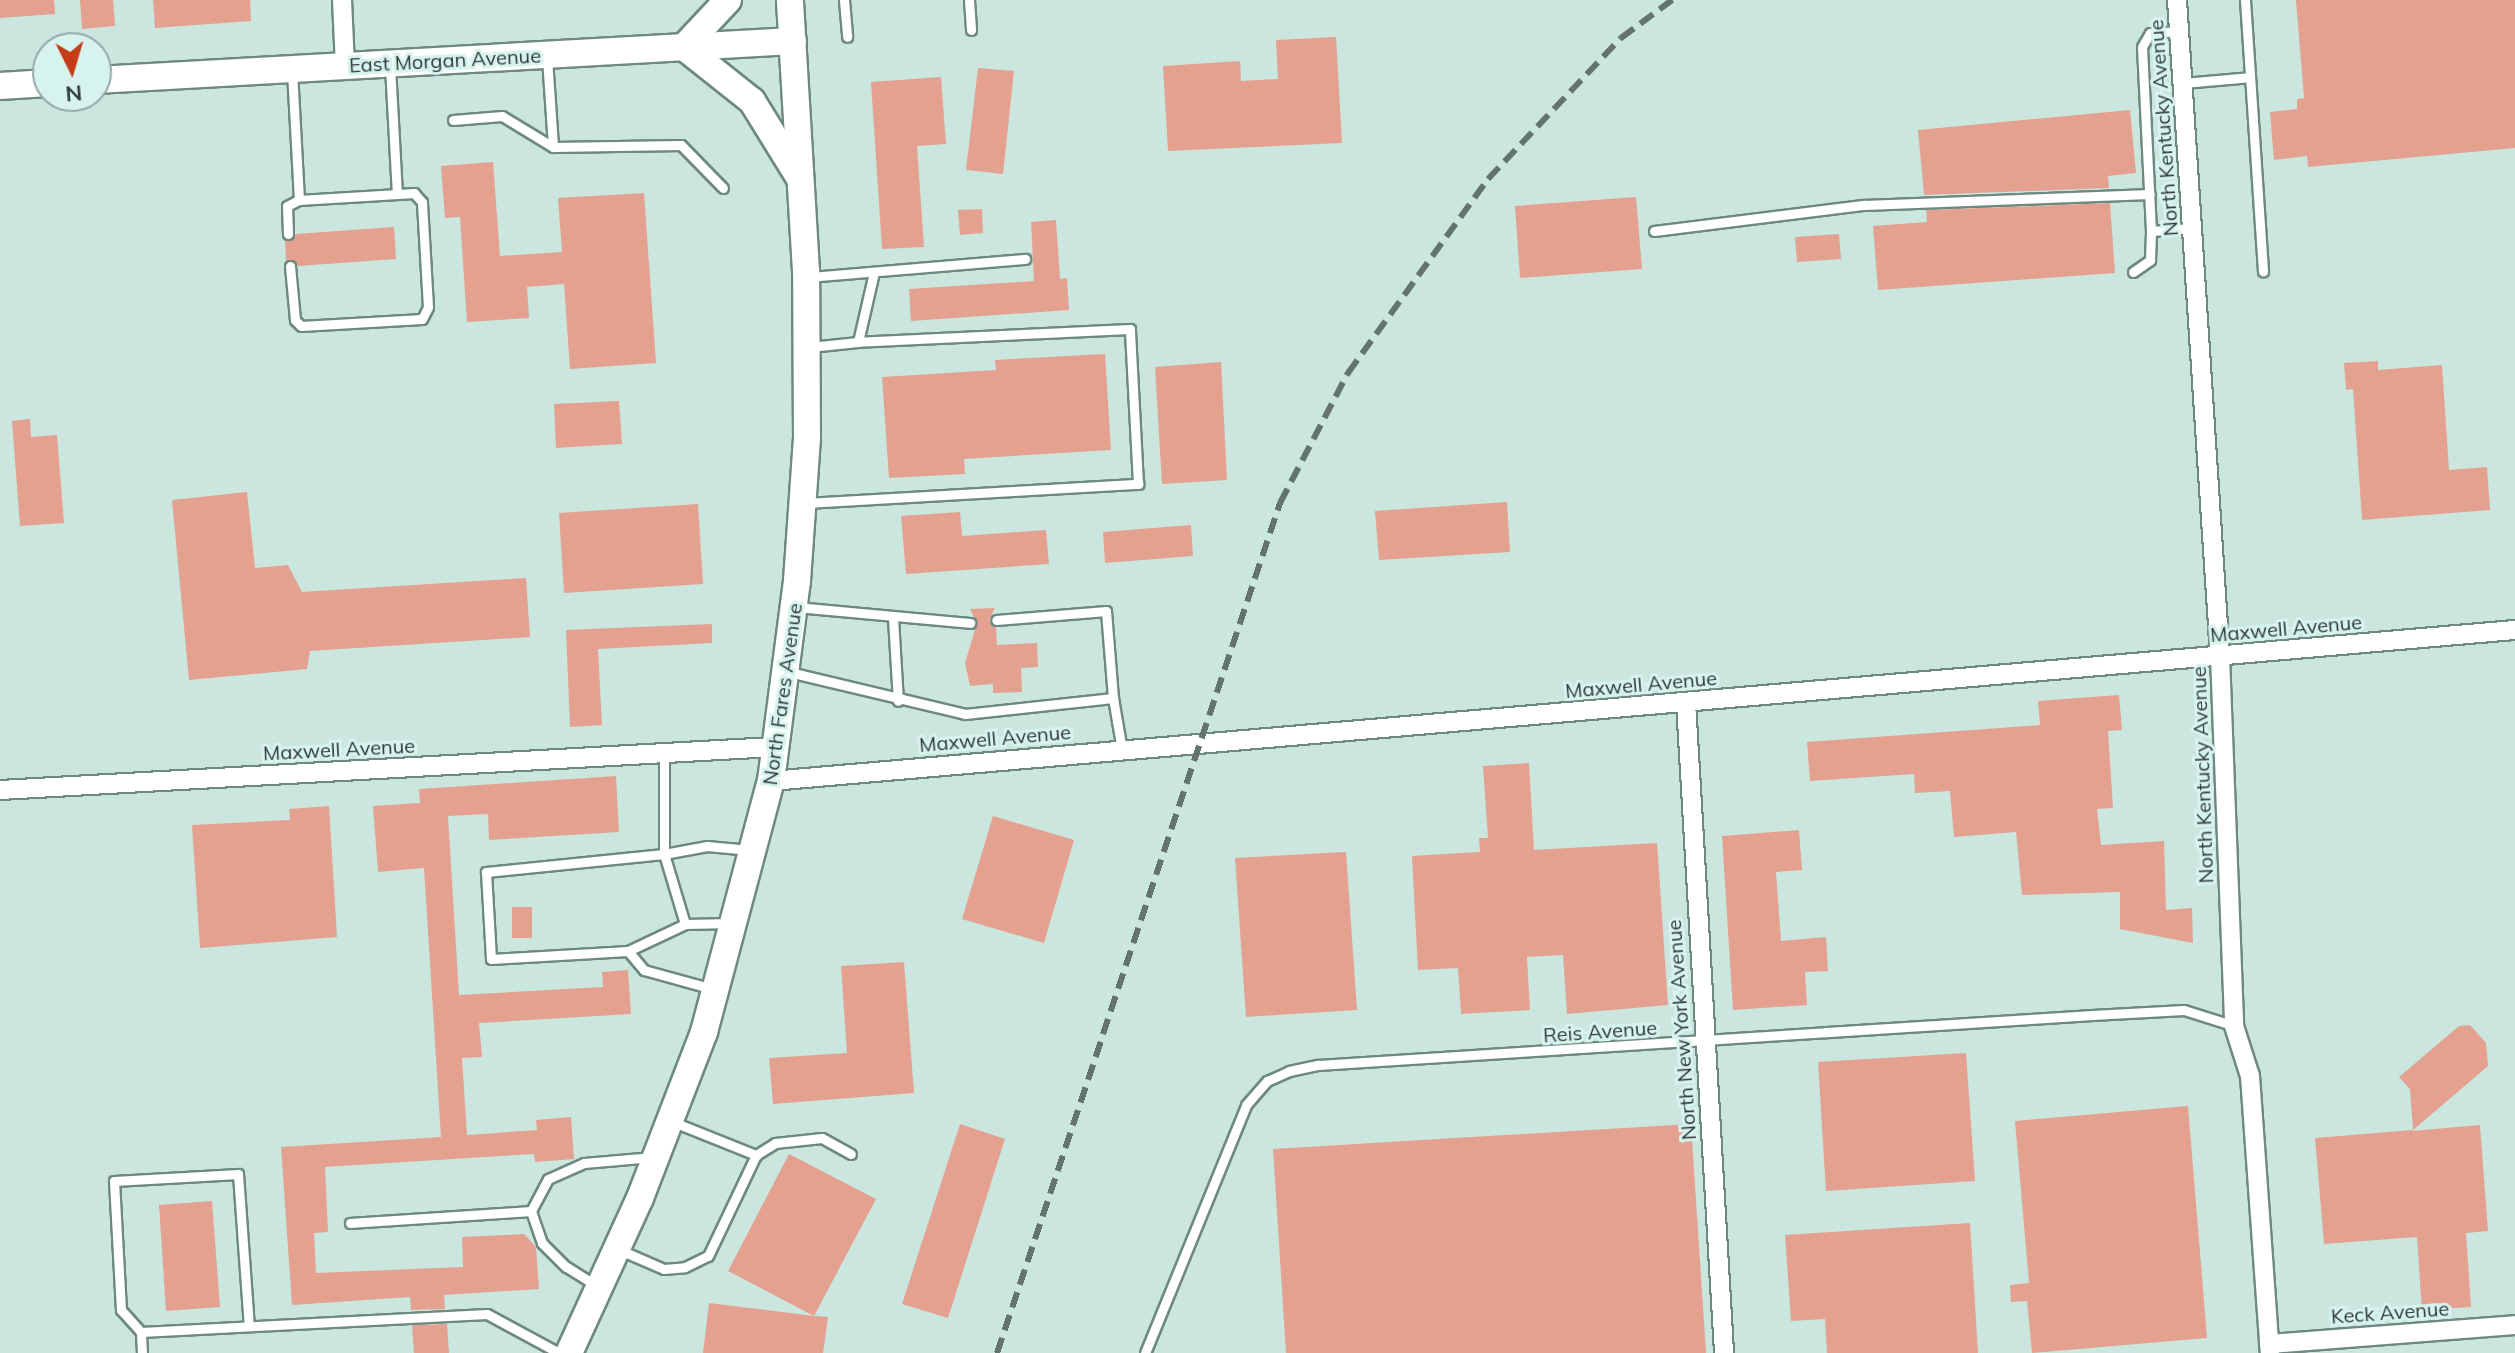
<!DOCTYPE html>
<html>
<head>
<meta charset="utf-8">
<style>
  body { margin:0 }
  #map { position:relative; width:2515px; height:1353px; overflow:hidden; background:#cae6df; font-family:Mulish,sans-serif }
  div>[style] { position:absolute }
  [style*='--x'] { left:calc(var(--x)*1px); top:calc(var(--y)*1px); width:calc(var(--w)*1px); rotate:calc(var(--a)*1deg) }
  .building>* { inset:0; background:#e4a190 }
  .roads { filter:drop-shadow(2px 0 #6e8882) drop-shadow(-2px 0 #6e8882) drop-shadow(0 2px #6e8882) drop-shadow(0 -2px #6e8882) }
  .lane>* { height:9px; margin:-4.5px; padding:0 4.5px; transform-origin:4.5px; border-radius:4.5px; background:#fff }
  .street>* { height:18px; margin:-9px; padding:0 9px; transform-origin:9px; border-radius:9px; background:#fff }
  .secondary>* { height:26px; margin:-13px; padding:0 13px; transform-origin:13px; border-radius:13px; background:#fff }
  .rail>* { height:6px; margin-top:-3px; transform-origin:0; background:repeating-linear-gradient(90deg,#637470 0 16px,transparent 0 24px) }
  span { translate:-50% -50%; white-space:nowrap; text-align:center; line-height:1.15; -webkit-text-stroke:6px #d7f3ed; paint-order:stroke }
  .street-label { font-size:20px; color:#2f3a38 }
  .north { position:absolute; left:32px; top:32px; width:80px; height:80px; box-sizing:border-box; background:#d7f3ed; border:2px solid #94a9a5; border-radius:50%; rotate:175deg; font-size:22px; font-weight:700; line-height:32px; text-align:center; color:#2f3a38 }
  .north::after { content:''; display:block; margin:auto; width:28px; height:36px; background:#c53c18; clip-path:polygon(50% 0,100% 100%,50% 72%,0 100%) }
</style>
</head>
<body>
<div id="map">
  <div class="building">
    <i style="clip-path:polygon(0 0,54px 0,55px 14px,0 18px)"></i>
    <i style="clip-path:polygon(80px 0,113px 0,115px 26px,82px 29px)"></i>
    <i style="clip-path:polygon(153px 0,250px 0,251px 21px,155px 28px)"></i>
    <i style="clip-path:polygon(2296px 0,2515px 0,2515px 148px,2308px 167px,2307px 156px,2274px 160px,2270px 112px,2297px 109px,2297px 99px,2304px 98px)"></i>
    <i style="clip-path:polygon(1336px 37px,1342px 143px,1168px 151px,1163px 66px,1240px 61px,1241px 81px,1278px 79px,1276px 40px)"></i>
    <i style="clip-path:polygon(978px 68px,1014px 71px,1003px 174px,966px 170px)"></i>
    <i style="clip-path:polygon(941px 77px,946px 144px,917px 146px,924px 247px,882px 249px,871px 82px)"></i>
    <i style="clip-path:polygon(2130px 110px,2136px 173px,2108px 176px,2109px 188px,1924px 195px,1918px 130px)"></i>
    <i style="clip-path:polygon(493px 162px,500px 256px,562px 252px,558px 198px,644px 193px,656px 363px,570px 369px,564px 284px,527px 287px,529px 318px,467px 322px,460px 217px,445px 218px,441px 166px)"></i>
    <i style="clip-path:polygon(1636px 197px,1642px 269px,1520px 278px,1515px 206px)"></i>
    <i style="clip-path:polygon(2110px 203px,2115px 273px,1878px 290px,1873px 226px,1927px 222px,1926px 210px)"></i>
    <i style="clip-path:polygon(982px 209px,983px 233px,960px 235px,958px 210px)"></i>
    <i style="clip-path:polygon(1056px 220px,1060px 279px,1067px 278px,1069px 310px,911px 321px,909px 289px,1034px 281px,1031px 222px)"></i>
    <i style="clip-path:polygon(394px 227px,396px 259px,298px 266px,286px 260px,285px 241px,296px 234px)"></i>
    <i style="clip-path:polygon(1839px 234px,1841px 259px,1797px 262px,1795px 237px)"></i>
    <i style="clip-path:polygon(1105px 354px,1111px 450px,964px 459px,965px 474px,889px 478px,882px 377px,996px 370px,995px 360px)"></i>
    <i style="clip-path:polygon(2378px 361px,2378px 370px,2442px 365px,2449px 470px,2487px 467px,2490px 510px,2362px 520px,2353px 389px,2346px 390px,2344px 363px)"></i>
    <i style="clip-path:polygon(1221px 362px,1227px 480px,1162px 484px,1155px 367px)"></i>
    <i style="clip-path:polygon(619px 401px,622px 444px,556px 448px,554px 404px)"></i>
    <i style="clip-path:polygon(30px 419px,31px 437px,57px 435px,64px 523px,20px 526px,12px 421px)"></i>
    <i style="clip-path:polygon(247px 492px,255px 568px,288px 565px,302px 592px,526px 578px,530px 637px,310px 651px,307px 669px,189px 680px,172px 500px)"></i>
    <i style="clip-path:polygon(1507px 502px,1510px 552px,1379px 560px,1375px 511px)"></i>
    <i style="clip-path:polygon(698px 504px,703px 584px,564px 593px,559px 513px)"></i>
    <i style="clip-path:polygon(960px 512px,962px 536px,1046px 530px,1049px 564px,906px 574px,901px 516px)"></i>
    <i style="clip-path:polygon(1191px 525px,1193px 556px,1105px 563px,1103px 532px)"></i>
    <i style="clip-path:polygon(995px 608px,989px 620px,996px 627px,997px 645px,1037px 643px,1038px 667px,1021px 668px,1022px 692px,993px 693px,993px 684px,970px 686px,965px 663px,977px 623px,970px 609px)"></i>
    <i style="clip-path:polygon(712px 624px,712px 643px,598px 649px,602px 725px,570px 727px,566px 630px)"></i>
    <i style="clip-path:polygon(2119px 695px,2122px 730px,2108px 731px,2113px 808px,2097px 809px,2101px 845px,2164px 841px,2166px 910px,2192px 908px,2193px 943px,2120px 929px,2120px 892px,2022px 895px,2016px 832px,1954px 837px,1950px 791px,1915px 793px,1914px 774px,1810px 781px,1807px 742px,2040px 725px,2038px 701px)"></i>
    <i style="clip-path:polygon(1529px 763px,1534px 850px,1657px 843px,1668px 1005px,1567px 1014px,1563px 955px,1527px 957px,1530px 1010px,1461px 1014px,1458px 968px,1418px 970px,1412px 856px,1480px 852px,1479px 838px,1488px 838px,1483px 766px)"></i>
    <i style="clip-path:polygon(616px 776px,619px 832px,489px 840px,488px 814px,448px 816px,459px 995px,603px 987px,602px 972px,628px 970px,631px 1014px,479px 1023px,482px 1057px,462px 1058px,467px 1135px,537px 1130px,536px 1120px,571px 1117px,574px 1159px,535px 1162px,534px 1154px,325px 1167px,328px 1232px,314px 1233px,316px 1273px,463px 1267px,462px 1237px,524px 1234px,536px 1247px,539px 1289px,444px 1295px,445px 1309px,411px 1310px,410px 1297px,292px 1305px,281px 1147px,441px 1137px,424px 868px,378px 872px,373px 806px,420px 803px,419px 789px)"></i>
    <i style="clip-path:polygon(329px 806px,337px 937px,200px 948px,192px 825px,290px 820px,289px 809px)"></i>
    <i style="clip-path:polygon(993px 816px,1074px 840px,1044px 943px,962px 919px)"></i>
    <i style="clip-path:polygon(1799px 830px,1802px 870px,1776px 872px,1781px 941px,1826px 937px,1828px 971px,1805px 972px,1807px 1005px,1733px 1010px,1722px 836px)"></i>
    <i style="clip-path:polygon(1346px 852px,1357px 1010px,1246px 1017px,1235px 858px)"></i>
    <i style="clip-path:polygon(512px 907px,532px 907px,532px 938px,512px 938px)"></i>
    <i style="clip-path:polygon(904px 962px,914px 1093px,773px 1104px,769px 1058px,847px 1053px,841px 966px)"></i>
    <i style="clip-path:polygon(2470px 1025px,2486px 1043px,2488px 1066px,2412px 1131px,2480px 1125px,2488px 1231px,2466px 1233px,2471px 1307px,2422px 1310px,2417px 1237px,2324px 1244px,2315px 1138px,2413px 1130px,2410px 1089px,2399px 1077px,2459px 1026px)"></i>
    <i style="clip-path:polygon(1966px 1053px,1975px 1181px,1826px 1191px,1818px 1062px)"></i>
    <i style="clip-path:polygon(2188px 1106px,2207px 1338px,2032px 1353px,2027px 1301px,2011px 1302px,2010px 1285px,2029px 1283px,2015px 1121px)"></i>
    <i style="clip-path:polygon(960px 1124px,1005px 1139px,948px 1318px,902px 1304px)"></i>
    <i style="clip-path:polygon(1691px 1124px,1706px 1353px,1286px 1353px,1273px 1149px)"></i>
    <i style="clip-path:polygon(789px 1154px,876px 1199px,814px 1316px,828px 1317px,823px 1353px,703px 1353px,709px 1303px,814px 1316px,728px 1271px)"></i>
    <i style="clip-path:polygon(212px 1201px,220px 1307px,166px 1311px,159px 1205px)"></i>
    <i style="clip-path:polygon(1970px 1223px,1978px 1353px,1827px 1353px,1825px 1319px,1791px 1321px,1785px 1235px)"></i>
    <i style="clip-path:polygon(447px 1324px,449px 1353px,414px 1353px,412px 1325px)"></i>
  </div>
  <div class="roads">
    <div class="lane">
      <i style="--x:844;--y:0;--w:37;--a:85"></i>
      <i style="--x:969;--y:0;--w:30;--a:86"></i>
      <i style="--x:2245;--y:0;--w:272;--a:86.2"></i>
      <i style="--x:2179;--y:31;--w:29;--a:176"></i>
      <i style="--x:2150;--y:33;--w:16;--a:120"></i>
      <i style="--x:2142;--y:47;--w:184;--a:87.2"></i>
      <i style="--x:2151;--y:231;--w:41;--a:-4.2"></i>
      <i style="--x:547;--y:58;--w:89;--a:86.1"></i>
      <i style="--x:553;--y:147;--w:128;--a:-0.9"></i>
      <i style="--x:681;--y:145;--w:60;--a:45.7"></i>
      <i style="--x:390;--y:66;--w:128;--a:86.9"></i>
      <i style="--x:2182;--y:83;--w:68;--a:-5"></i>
      <i style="--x:453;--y:120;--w:49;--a:-4.7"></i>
      <i style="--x:502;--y:116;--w:60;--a:31.3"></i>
      <i style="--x:1654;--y:231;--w:212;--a:-7.1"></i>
      <i style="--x:1864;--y:205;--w:286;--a:-2.2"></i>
      <i style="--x:288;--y:234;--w:28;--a:-92"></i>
      <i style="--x:287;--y:206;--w:13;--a:-27"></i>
      <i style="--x:290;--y:266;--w:54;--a:84.7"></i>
      <i style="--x:295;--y:320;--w:8;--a:45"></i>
      <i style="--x:301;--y:326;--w:121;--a:-3.3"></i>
      <i style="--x:422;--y:319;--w:13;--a:-63"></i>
      <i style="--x:428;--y:307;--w:105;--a:-93.3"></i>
      <i style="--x:422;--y:202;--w:12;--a:-132"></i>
      <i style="--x:414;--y:193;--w:115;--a:176.5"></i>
      <i style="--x:299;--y:200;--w:128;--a:-93.1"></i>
      <i style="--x:2133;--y:272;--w:21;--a:-35"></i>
      <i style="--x:2150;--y:260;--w:29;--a:-88"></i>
      <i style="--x:809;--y:277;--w:217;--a:-4.8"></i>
      <i style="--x:810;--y:347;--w:48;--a:-5.9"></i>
      <i style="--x:858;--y:342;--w:72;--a:-77.1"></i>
      <i style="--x:806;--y:503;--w:333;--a:-3.3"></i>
      <i style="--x:1138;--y:484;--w:155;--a:-93"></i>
      <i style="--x:1130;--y:329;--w:272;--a:177.3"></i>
      <i style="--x:795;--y:607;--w:176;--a:5.2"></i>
      <i style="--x:893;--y:618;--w:83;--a:86.6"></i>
      <i style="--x:789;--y:672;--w:181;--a:13.4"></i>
      <i style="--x:965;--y:714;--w:149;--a:-6.2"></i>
      <i style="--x:1113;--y:698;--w:87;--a:-94.6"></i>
      <i style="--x:1106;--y:611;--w:110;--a:175.3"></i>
      <i style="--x:1113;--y:698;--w:53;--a:80.2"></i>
      <i style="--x:664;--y:753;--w:101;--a:90"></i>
      <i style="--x:664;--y:854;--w:179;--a:174.2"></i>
      <i style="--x:486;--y:872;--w:87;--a:86.7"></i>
      <i style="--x:491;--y:959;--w:137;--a:-3.3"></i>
      <i style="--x:628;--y:951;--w:63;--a:-25.3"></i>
      <i style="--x:685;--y:924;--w:47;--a:-1.2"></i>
      <i style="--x:685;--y:924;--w:73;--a:-106.7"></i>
      <i style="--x:664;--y:854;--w:44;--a:-10.5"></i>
      <i style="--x:707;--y:846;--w:43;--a:5.3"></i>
      <i style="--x:628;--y:951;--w:25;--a:50"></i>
      <i style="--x:644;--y:970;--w:72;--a:15.4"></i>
      <i style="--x:671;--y:1121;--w:92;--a:21.8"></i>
      <i style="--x:350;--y:1223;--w:181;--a:-3.8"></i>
      <i style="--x:620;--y:1250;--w:48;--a:23.4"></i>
      <i style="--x:664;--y:1269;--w:21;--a:-5"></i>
      <i style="--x:685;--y:1267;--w:25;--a:-26"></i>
      <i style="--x:708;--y:1256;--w:112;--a:-64.6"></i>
      <i style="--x:756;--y:1155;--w:22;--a:-32"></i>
      <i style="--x:775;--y:1143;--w:47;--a:-6.1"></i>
      <i style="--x:822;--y:1138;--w:33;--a:29"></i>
      <i style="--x:597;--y:1286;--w:36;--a:-148"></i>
      <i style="--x:566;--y:1267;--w:34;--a:-135"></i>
      <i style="--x:542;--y:1243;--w:34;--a:-109"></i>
      <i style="--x:531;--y:1211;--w:36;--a:-62"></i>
      <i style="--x:548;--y:1179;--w:39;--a:-24"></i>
      <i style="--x:584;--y:1163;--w:69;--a:-5"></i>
      <i style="--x:141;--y:1332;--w:30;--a:-132"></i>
      <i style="--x:121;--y:1310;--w:129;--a:-93.1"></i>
      <i style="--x:114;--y:1181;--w:124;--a:-3.2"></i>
      <i style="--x:238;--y:1174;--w:152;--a:85.9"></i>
      <i style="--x:142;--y:1353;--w:21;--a:-93"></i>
      <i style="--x:141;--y:1332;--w:346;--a:-3"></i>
      <i style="--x:487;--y:1314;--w:82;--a:28.4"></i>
      <i style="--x:1145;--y:1353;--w:268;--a:-67.8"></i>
      <i style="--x:1246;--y:1105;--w:32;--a:-49"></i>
      <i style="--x:1267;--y:1081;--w:24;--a:-24"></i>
      <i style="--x:1289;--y:1071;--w:30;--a:-12"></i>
      <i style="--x:1318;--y:1065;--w:776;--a:-3.7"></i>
      <i style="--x:2092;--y:1015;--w:92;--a:-3.1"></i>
      <i style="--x:2184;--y:1010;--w:50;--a:17.4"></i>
    </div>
    <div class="street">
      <i style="--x:342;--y:0;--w:66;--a:87.4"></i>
      <i style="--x:2177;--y:0;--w:657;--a:86.25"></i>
      <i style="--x:2220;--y:656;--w:370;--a:87.8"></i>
      <i style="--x:2234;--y:1026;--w:52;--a:72.3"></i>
      <i style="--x:2250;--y:1076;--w:278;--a:85.9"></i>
      <i style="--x:1686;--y:703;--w:651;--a:86.65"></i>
      <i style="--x:771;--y:781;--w:1751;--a:-4.95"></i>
      <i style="--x:0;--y:790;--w:776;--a:-3.18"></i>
      <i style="--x:2269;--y:1344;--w:247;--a:-4.4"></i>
    </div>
    <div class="secondary">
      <i style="--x:728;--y:0;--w:64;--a:133.1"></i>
      <i style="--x:684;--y:47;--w:87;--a:38.5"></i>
      <i style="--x:752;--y:101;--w:89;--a:58.3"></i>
      <i style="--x:96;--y:80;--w:698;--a:-3.2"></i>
      <i style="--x:0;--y:86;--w:48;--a:-3.6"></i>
      <i style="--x:569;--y:1353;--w:170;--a:-65.4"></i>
      <i style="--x:640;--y:1198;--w:178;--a:-68.9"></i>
      <i style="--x:704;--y:1032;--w:260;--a:-75.1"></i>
      <i style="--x:771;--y:781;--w:202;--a:-82.6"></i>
      <i style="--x:797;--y:581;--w:144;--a:-86"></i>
      <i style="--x:807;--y:437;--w:166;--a:-90.3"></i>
      <i style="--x:806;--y:271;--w:271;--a:-93.4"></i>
    </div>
  </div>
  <div class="rail">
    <i style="--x:997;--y:1353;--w:896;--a:-71.59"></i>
    <i style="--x:1280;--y:503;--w:147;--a:-62.4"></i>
    <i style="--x:1348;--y:373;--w:239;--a:-54.2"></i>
    <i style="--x:1488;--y:179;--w:194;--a:-46.7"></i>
    <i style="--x:1621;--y:38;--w:64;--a:-36.7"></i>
  </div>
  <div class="street-label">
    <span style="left:445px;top:60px;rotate:-3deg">East Morgan Avenue</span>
    <span style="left:2163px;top:128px;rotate:-94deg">North Kentucky Avenue</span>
    <span style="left:2286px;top:628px;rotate:-5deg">Maxwell Avenue</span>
    <span style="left:1641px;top:684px;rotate:-5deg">Maxwell Avenue</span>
    <span style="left:782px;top:694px;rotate:-82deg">North Fares Avenue</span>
    <span style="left:995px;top:738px;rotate:-5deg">Maxwell Avenue</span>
    <span style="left:339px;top:749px;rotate:-3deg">Maxwell Avenue</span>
    <span style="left:2202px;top:775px;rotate:-92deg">North Kentucky Avenue</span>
    <span style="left:1681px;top:1030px;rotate:-94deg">North New York Avenue</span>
    <span style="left:1600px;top:1031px;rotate:-4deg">Reis Avenue</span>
    <span style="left:2390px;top:1312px;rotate:-4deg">Keck Avenue</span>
  </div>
  <div class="north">N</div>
</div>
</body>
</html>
